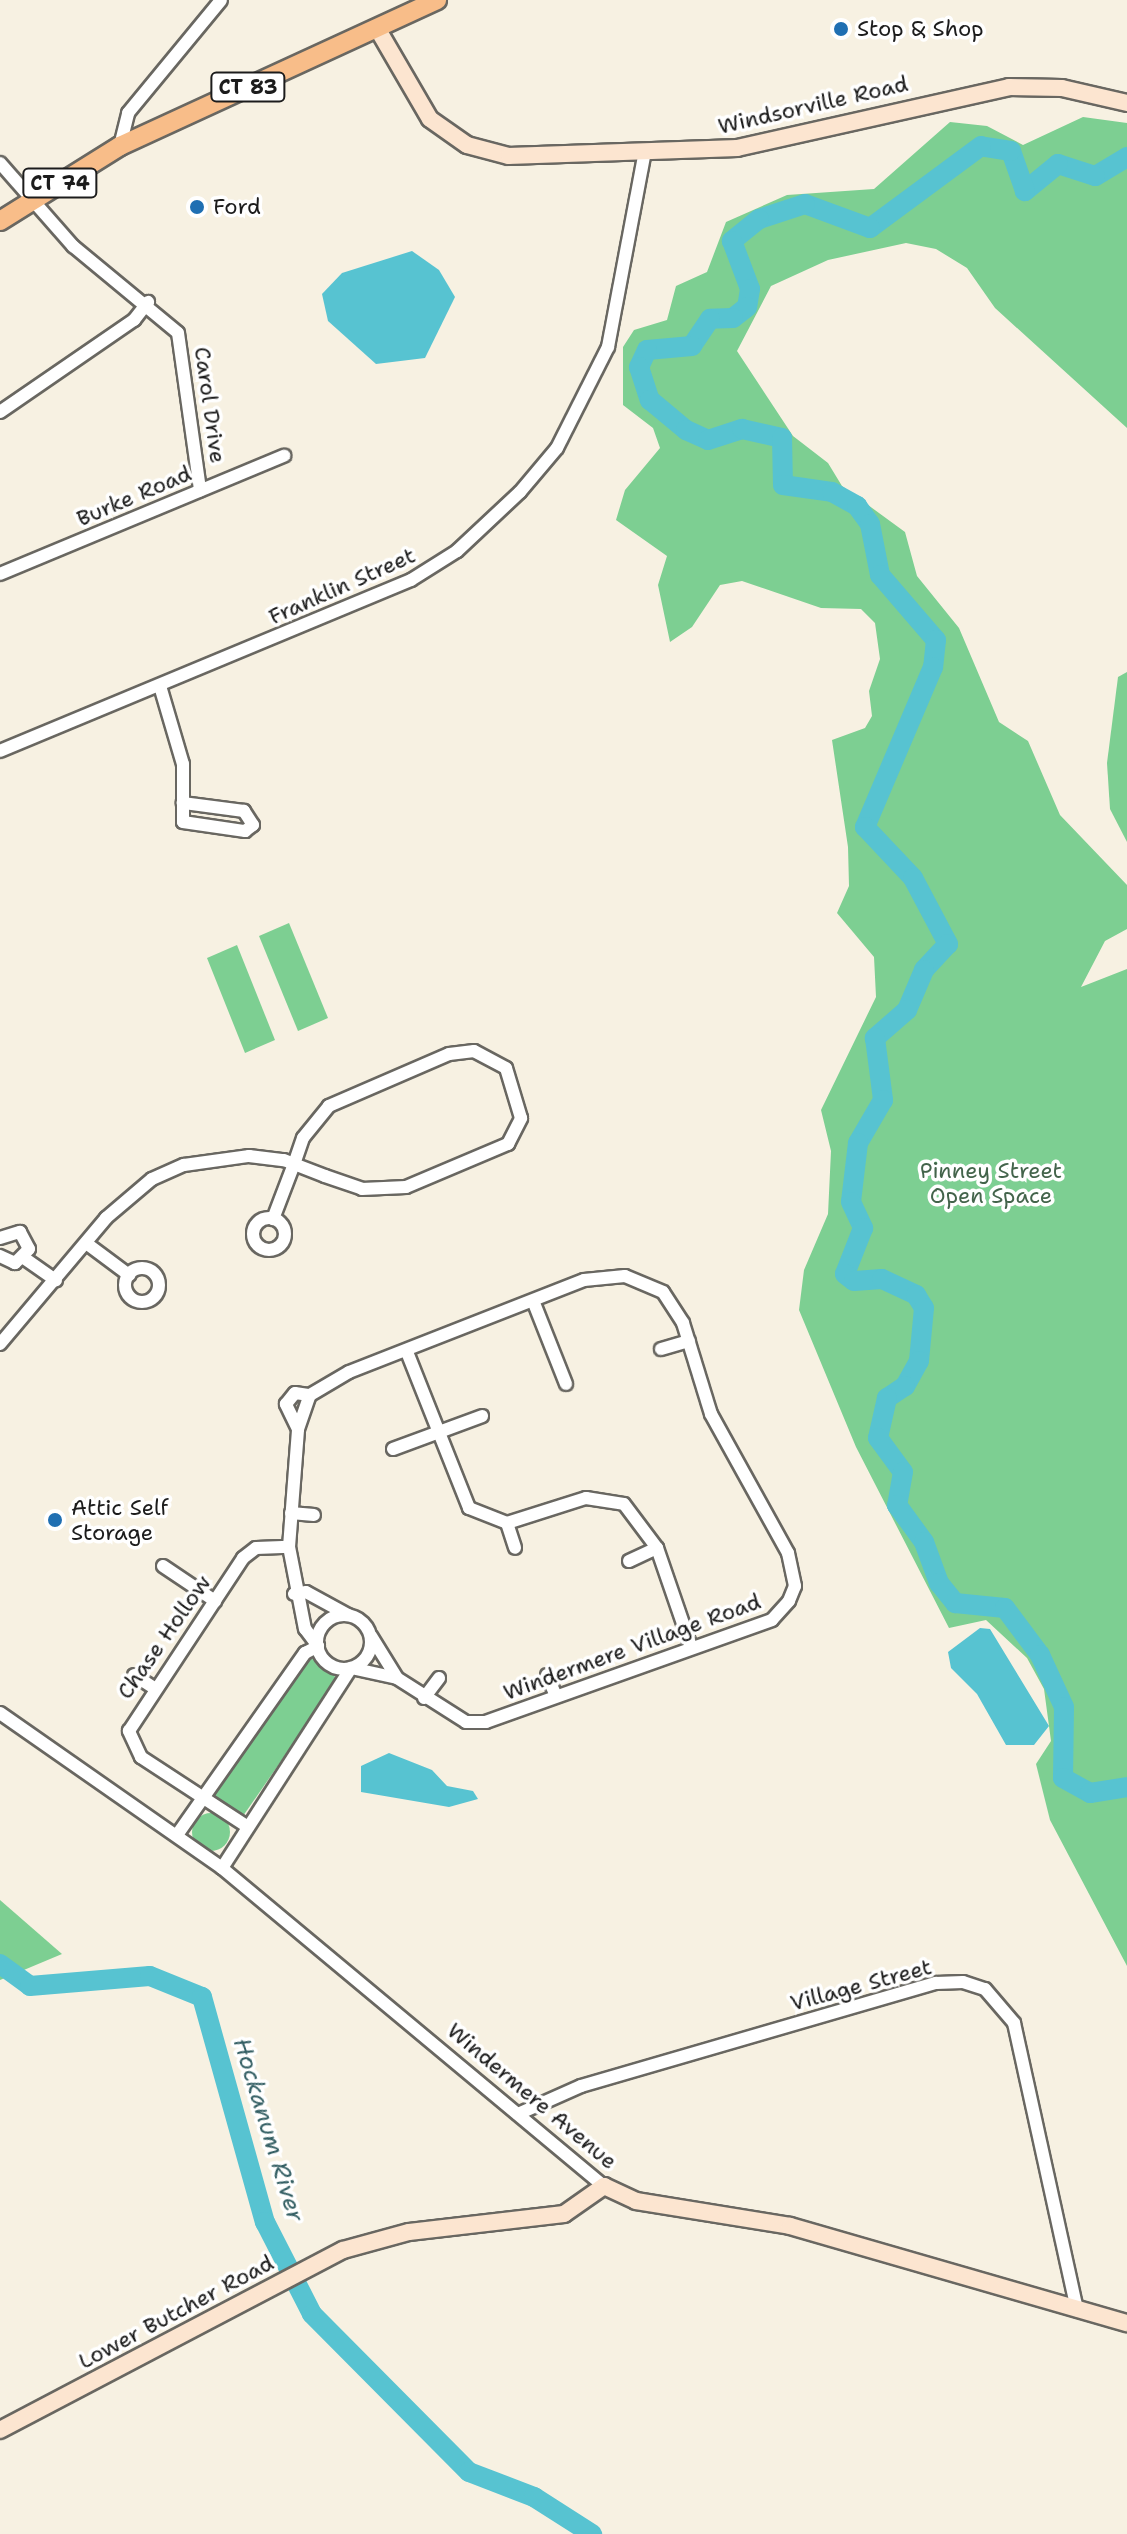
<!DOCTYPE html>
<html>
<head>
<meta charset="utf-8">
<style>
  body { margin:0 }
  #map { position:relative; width:1127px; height:2534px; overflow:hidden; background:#f7f1e2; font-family:"Shantell Sans",sans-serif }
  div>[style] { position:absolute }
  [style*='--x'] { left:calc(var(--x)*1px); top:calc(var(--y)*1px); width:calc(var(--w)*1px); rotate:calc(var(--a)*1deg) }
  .green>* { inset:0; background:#7dcf92 }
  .round { border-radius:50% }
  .water>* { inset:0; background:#57c3d1 }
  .river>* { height:20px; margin:-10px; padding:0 10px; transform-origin:10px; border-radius:10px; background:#57c3d1 }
  .roads { filter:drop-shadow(2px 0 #696761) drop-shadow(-2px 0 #696761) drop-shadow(0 2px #696761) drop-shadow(0 -2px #696761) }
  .street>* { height:12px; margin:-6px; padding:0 6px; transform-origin:6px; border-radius:6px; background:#fff }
  .street>.ring { margin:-6px; padding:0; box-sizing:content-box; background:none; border:12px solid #fff; border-radius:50% }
  .secondary>* { height:16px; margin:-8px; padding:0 8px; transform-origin:8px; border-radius:8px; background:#fce5d0 }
  .primary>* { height:18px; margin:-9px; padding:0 9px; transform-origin:9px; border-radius:9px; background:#f8bd89 }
  .dots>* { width:22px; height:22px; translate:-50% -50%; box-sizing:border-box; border:4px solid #fff; border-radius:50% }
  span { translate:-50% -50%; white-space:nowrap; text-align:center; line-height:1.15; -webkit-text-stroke:7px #fff; paint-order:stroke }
  .shield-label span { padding:2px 6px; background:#fff; border:2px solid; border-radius:6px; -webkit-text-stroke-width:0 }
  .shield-label { font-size:20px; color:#1c1c1c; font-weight:700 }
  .poi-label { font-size:22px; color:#1c1c1c }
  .left { translate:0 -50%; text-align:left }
  .street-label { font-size:22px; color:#1c1c1c }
  .park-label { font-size:22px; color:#43644b }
  .water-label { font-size:24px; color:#345f64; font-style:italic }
</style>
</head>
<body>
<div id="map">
  <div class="green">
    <i style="clip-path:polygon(1083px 117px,1127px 123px,1127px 428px,995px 308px,967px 268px,936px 249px,906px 243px,828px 260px,771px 286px,737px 351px,793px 436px,828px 463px,842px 486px,905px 532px,917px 576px,959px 628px,999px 722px,1028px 741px,1060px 815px,1127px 885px,1127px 929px,1105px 941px,1081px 987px,1127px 969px,1127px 1966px,1050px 1820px,1036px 1764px,1051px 1741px,1044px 1689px,1027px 1658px,986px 1620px,949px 1628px,856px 1447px,799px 1310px,804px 1270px,828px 1214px,831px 1151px,821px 1110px,876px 997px,874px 957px,837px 913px,849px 886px,848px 847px,832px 740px,865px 728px,872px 716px,869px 691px,880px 659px,875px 623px,861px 609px,821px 608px,742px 581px,720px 585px,692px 627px,670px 642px,658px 585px,667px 556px,616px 520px,625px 490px,660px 448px,653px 428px,623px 405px,623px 347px,634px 330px,667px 320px,676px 286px,707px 272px,726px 222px,787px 195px,874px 189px,950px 122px,987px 126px,1023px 145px)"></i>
    <i style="clip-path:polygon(1127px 672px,1127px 842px,1110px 809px,1107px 763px,1118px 677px)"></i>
    <i style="clip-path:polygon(289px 923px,328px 1018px,298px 1031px,259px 936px)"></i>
    <i style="clip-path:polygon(237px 945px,275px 1040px,245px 1053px,207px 958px)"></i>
    <i style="clip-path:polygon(310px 1657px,338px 1679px,243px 1816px,213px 1797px)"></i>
    <i class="round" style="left:192px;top:1813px;width:38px;height:38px"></i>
    <i style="clip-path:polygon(0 1900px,62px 1954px,0 1980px)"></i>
  </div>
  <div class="water">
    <i style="clip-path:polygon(412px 251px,439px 270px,455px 297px,425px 358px,376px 364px,328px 321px,322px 294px,342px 273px)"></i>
    <i style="clip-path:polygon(980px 1628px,990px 1629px,1049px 1726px,1034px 1745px,1006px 1745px,977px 1694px,951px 1668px,948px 1652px)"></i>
    <i style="clip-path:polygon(389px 1753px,432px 1770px,447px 1786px,473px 1791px,478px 1799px,449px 1807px,361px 1792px,361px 1766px)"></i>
  </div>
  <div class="river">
    <i style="--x:1127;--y:157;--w:37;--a:149"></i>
    <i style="--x:1095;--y:176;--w:39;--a:-162"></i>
    <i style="--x:1058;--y:164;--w:43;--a:140.7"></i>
    <i style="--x:1025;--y:191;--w:42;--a:-109.3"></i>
    <i style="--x:1011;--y:151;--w:30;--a:-171"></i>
    <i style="--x:981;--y:146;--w:138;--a:143.5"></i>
    <i style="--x:870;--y:228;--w:69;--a:-159.7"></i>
    <i style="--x:805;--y:204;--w:48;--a:161.9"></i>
    <i style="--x:759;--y:219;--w:35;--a:141"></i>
    <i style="--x:732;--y:241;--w:51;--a:69.4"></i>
    <i style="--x:750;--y:289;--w:18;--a:99"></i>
    <i style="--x:747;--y:307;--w:18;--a:142"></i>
    <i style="--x:733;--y:318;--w:23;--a:178"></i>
    <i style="--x:710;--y:319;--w:32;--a:124"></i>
    <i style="--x:692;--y:346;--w:45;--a:174.9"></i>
    <i style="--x:647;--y:350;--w:19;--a:115"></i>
    <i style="--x:639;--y:367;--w:35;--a:72"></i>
    <i style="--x:650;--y:400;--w:47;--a:39.8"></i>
    <i style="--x:686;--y:430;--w:24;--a:24"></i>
    <i style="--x:708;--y:440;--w:36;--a:-18"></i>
    <i style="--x:742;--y:429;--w:41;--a:12.7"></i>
    <i style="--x:782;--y:438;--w:47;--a:88.8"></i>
    <i style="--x:783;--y:485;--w:49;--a:8.1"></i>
    <i style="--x:832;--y:492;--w:29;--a:29"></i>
    <i style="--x:857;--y:506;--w:22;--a:54"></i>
    <i style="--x:870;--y:524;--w:52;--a:78.9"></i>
    <i style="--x:880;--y:575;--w:86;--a:49.3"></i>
    <i style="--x:936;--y:640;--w:27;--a:96"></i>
    <i style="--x:933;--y:667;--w:174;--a:113"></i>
    <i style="--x:865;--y:827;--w:70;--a:46.7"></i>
    <i style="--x:913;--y:878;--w:75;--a:62.1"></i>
    <i style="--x:948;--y:944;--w:35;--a:133"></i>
    <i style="--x:924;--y:970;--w:43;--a:113"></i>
    <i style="--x:907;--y:1010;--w:43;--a:138.8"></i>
    <i style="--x:875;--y:1038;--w:63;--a:82.6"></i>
    <i style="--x:883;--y:1100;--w:50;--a:120.2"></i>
    <i style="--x:858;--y:1143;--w:59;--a:96.8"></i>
    <i style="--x:851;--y:1202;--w:29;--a:65"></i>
    <i style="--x:863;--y:1228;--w:49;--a:111.4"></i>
    <i style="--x:845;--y:1274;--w:11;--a:38"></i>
    <i style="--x:854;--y:1281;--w:28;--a:-4"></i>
    <i style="--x:882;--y:1279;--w:38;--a:25"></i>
    <i style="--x:916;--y:1295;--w:15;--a:58"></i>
    <i style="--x:924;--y:1308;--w:53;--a:95.4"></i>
    <i style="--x:919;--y:1361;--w:29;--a:119"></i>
    <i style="--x:905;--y:1386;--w:22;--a:146"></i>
    <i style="--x:887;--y:1398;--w:41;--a:102.7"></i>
    <i style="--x:878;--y:1438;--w:42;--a:53.7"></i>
    <i style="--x:903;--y:1472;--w:34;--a:100"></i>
    <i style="--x:897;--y:1505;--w:46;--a:53.9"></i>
    <i style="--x:924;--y:1542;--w:44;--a:69.9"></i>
    <i style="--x:939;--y:1583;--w:26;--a:51"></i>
    <i style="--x:955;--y:1603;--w:50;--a:5.7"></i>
    <i style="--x:1005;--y:1608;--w:59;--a:53.3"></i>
    <i style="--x:1040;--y:1655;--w:57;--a:65.2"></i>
    <i style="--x:1064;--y:1707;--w:71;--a:90.8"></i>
    <i style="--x:1063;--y:1778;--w:31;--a:29"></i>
    <i style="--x:1090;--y:1793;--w:37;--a:-9"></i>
    <i style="--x:0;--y:1964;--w:37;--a:36"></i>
    <i style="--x:30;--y:1986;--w:120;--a:-4.8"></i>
    <i style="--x:150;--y:1976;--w:56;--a:22"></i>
    <i style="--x:202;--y:1997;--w:234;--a:74.4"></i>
    <i style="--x:265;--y:2222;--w:103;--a:62.9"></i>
    <i style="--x:312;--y:2314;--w:223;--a:45.2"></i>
    <i style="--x:469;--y:2472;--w:70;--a:21"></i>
    <i style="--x:534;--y:2497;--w:69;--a:32.5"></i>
  </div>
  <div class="roads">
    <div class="street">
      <i style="--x:120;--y:146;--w:34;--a:-76"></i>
      <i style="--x:128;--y:113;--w:146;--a:-50.5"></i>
      <i style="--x:0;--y:163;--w:111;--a:48.7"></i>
      <i style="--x:73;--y:246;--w:136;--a:39.6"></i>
      <i style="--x:178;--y:333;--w:159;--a:82"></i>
      <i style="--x:0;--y:412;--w:163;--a:-34.5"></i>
      <i style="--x:134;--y:320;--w:23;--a:-52"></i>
      <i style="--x:0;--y:574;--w:308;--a:-22.6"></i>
      <i style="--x:160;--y:686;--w:81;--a:73.6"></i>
      <i style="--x:183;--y:764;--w:58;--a:90"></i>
      <i style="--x:183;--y:822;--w:63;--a:8.3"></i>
      <i style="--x:245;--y:831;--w:10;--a:-37"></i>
      <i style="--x:253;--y:825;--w:17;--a:-123"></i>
      <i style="--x:244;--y:811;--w:62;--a:-172.5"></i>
      <i style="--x:0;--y:751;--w:445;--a:-22.6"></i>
      <i style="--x:411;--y:580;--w:54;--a:-32.2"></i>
      <i style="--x:457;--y:551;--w:86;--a:-43.1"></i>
      <i style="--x:520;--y:492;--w:57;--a:-49.9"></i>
      <i style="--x:557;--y:448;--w:113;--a:-63.2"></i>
      <i style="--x:608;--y:347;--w:194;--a:-79.3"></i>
      <i class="ring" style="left:253px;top:1218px;width:20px;height:20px"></i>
      <i style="--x:0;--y:1238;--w:21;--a:-17"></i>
      <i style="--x:20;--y:1232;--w:19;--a:62"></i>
      <i style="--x:29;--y:1249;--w:20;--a:135"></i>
      <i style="--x:15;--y:1263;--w:17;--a:-155"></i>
      <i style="--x:86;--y:1243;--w:54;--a:36.7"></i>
      <i style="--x:24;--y:1258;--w:39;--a:35"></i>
      <i class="ring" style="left:125px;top:1268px;width:22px;height:22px"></i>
      <i style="--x:534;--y:1303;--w:87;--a:68.4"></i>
      <i style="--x:0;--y:1344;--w:165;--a:-49.9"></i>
      <i style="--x:106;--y:1218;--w:60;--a:-40.3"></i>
      <i style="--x:152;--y:1179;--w:35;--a:-24"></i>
      <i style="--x:184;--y:1165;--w:66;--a:-7.9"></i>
      <i style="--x:249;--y:1156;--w:35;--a:7"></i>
      <i style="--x:284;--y:1160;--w:11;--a:22"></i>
      <i style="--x:294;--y:1164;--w:33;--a:21"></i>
      <i style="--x:325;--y:1176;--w:39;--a:19"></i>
      <i style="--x:362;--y:1189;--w:44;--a:-2.6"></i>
      <i style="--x:406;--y:1187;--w:111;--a:-22.9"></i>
      <i style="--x:508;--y:1144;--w:29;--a:-63"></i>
      <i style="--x:521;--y:1118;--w:52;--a:-106.7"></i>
      <i style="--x:506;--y:1068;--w:36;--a:-152"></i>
      <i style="--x:474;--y:1051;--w:25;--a:173"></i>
      <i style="--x:449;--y:1054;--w:131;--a:156.6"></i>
      <i style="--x:329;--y:1106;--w:41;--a:129.1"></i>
      <i style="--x:303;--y:1138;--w:28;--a:109"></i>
      <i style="--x:294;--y:1164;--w:59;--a:110.9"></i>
      <i style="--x:661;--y:1349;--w:29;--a:-16"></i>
      <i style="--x:407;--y:1352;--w:168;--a:68.3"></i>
      <i style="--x:469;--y:1508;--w:41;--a:21.5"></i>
      <i style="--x:507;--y:1523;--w:83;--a:-17.6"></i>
      <i style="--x:586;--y:1498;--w:38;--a:9"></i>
      <i style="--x:624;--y:1504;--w:55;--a:53.1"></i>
      <i style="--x:657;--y:1548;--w:102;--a:71"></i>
      <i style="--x:298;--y:1429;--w:28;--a:-116"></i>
      <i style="--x:286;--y:1404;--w:14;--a:-51"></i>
      <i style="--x:295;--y:1393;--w:15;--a:8"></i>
      <i style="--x:393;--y:1449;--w:95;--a:-20.3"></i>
      <i style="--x:291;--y:1513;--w:23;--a:5"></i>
      <i style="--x:507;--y:1523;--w:26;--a:72"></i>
      <i style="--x:629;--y:1561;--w:31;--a:-25"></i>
      <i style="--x:163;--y:1566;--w:63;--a:33.9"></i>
      <i style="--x:294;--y:1594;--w:12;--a:-9"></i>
      <i style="--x:306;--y:1592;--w:48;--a:28.7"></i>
      <i class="ring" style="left:317px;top:1615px;width:42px;height:42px"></i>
      <i style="--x:371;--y:1636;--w:49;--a:58.2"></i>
      <i style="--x:134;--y:1675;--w:24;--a:33"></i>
      <i style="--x:547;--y:1675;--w:23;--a:67"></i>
      <i style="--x:424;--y:1698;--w:25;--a:-53"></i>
      <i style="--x:0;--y:1713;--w:271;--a:34.9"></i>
      <i style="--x:222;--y:1868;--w:497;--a:39.8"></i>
      <i style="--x:248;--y:1827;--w:128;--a:-146.8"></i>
      <i style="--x:141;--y:1757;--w:29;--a:-115"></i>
      <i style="--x:129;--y:1731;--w:207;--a:-56.6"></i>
      <i style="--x:243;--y:1558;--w:16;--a:-38"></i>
      <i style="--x:256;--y:1548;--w:33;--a:-2"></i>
      <i style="--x:177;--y:1835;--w:223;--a:-54.9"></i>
      <i style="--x:305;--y:1653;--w:15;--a:-28"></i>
      <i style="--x:318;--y:1646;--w:21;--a:-127"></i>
      <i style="--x:305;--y:1629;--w:84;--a:-101"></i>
      <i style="--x:289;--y:1547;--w:118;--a:-85.6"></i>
      <i style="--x:298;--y:1429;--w:36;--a:-71"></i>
      <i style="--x:310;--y:1395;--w:45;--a:-30.5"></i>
      <i style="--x:349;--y:1372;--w:252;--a:-21.4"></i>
      <i style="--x:584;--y:1280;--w:41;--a:-5.6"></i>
      <i style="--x:625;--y:1276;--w:41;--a:22.8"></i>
      <i style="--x:663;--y:1292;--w:37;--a:57"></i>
      <i style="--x:683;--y:1323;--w:95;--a:72.9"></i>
      <i style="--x:711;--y:1414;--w:159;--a:61"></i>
      <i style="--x:788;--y:1553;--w:34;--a:78"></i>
      <i style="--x:795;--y:1586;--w:16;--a:112"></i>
      <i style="--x:789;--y:1601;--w:25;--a:132"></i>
      <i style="--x:772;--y:1620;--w:304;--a:160.4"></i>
      <i style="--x:486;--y:1722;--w:20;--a:180"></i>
      <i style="--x:466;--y:1722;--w:82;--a:-147.5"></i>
      <i style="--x:397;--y:1678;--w:47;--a:-167.7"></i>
      <i style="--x:351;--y:1668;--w:238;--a:122.8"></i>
      <i style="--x:518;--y:2114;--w:69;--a:-24"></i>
      <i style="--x:581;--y:2086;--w:370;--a:-16.2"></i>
      <i style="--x:936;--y:1983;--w:27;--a:-2"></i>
      <i style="--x:963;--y:1982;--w:23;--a:18"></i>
      <i style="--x:985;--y:1989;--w:45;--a:49.5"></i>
      <i style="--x:1014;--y:2023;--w:294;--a:77.6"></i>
    </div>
    <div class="secondary">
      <i style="--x:377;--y:28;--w:105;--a:59.8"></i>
      <i style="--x:430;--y:119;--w:45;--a:35.1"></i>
      <i style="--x:467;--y:145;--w:43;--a:14.7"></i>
      <i style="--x:509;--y:156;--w:228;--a:-2"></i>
      <i style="--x:737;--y:148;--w:279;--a:-12.6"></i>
      <i style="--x:1009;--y:87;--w:53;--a:1.1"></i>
      <i style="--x:1062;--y:88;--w:67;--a:13"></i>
      <i style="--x:0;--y:2430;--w:387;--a:-27.7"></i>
      <i style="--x:343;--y:2250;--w:68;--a:-15.3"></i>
      <i style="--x:409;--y:2232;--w:156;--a:-6.6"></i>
      <i style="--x:564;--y:2214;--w:49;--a:-35"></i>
      <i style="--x:604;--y:2186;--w:35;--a:25"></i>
      <i style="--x:636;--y:2201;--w:156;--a:9.2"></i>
      <i style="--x:790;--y:2226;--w:351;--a:16.1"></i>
    </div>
    <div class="primary">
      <i style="--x:0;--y:221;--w:142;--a:-32"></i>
      <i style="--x:120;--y:146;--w:349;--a:-24.7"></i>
    </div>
  </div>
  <div class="dots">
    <i style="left:841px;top:29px;background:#1f6fb2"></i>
    <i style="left:197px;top:207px;background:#1f6fb2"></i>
    <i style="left:55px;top:1520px;background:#1f6fb2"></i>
  </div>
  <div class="shield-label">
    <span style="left:248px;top:87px">CT 83</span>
    <span style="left:60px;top:183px">CT 74</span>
  </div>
  <div class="poi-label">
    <span class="left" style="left:857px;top:29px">Stop &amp; Shop</span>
    <span class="left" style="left:213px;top:207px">Ford</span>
    <span class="left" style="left:71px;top:1520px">Attic Self<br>Storage</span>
  </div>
  <div class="street-label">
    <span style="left:813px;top:105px;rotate:-13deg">Windsorville Road</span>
    <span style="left:210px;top:405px;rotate:82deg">Carol Drive</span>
    <span style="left:134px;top:496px;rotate:-23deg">Burke Road</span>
    <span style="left:342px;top:586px;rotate:-24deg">Franklin Street</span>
    <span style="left:164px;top:1637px;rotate:-55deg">Chase Hollow</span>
    <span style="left:632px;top:1647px;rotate:-20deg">Windermere Village Road</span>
    <span style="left:861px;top:1985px;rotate:-15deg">Village Street</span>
    <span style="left:532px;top:2096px;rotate:40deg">Windermere Avenue</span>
    <span style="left:176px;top:2312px;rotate:-28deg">Lower Butcher Road</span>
  </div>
  <div class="park-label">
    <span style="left:991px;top:1183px">Pinney Street<br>Open Space</span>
  </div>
  <div class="water-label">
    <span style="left:268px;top:2130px;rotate:73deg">Hockanum River</span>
  </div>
</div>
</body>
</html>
